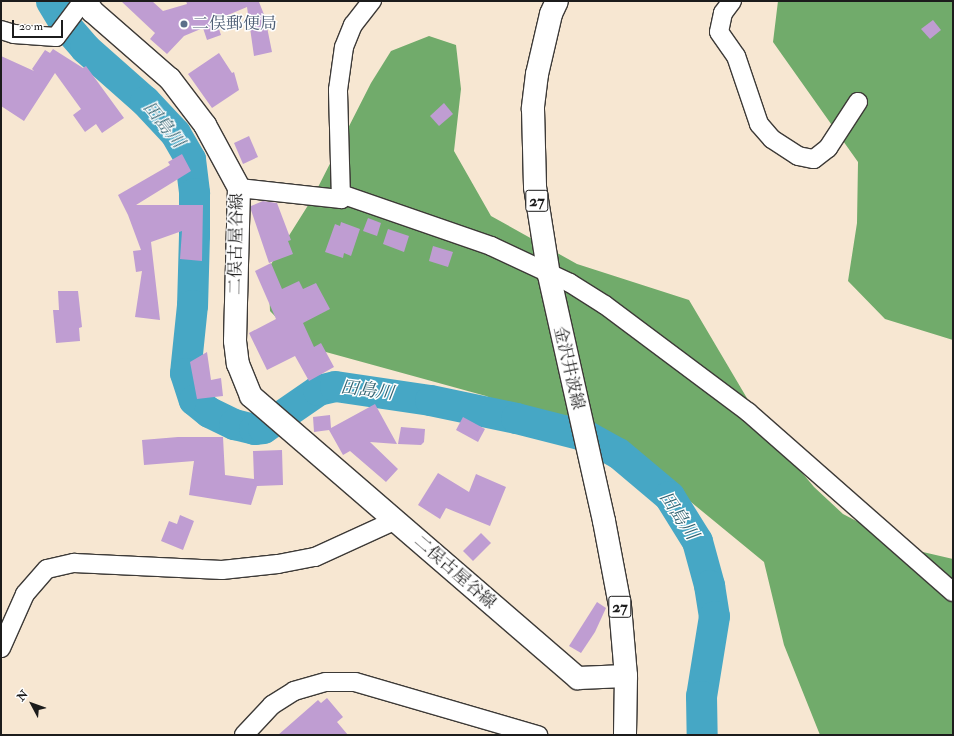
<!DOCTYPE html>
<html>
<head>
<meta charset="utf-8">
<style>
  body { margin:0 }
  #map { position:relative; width:954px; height:736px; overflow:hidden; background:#f7e7d2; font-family:"IM FELL Double Pica","Noto Serif JP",serif }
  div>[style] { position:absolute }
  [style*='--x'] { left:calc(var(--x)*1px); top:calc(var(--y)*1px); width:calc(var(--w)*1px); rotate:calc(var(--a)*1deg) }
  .forest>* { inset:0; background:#71ab6b }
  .river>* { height:31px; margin:-15.5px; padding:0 15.5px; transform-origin:15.5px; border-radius:15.5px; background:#46a7c5 }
  .building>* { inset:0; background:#bf9dd2 }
  .roads { filter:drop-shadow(1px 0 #3d3a37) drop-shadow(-1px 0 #3d3a37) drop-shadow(0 1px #3d3a37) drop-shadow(0 -1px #3d3a37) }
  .street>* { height:18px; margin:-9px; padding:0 9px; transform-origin:9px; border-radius:9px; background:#fff }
  .secondary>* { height:22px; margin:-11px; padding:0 11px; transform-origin:11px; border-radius:11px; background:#fff }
  .primary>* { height:22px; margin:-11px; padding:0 11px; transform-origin:11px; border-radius:11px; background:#fff }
  .dots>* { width:11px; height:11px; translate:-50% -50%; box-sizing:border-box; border:2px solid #fff; border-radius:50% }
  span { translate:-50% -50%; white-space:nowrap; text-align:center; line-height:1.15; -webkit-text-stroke:3px #fff; paint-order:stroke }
  .shield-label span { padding:1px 3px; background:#fff; border:1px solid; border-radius:3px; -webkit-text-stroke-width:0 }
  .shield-label { font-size:16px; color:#1c1c1c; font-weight:700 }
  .service-label { font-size:17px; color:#4e5e75 }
  .left { translate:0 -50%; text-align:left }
  .street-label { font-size:17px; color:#1c1c1c }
  .water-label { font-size:18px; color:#316270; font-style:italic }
  .frame { position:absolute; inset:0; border:2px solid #1c1c1c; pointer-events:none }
  .north { position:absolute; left:12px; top:684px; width:40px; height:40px; -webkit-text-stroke:3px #fff; paint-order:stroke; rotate:311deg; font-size:11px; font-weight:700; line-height:16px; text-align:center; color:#1c1c1c }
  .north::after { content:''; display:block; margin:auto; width:14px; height:18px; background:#1c1c1c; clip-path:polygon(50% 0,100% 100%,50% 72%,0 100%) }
  .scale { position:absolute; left:12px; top:20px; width:51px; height:18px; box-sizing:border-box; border:2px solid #1c1c1c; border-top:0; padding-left:5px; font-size:12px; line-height:14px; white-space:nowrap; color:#1c1c1c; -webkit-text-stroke:3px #fff; paint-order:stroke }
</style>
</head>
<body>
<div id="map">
  <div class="forest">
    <i style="clip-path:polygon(778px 1px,953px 1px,953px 340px,885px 319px,848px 281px,857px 223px,858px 162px,773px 42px)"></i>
    <i style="clip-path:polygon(429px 36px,456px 45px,461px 89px,454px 151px,491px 216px,577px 264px,689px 300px,764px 427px,814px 487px,843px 514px,910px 549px,953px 559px,953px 735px,820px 735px,784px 645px,764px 562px,641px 461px,486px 396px,304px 346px,270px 311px,268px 269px,312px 199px,371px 83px,391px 51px)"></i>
  </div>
  <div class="river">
    <i style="--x:51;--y:1;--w:29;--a:59"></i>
    <i style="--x:66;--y:26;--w:29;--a:49"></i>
    <i style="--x:85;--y:48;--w:80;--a:41.5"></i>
    <i style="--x:145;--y:101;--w:44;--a:46.8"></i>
    <i style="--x:175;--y:133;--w:30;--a:60"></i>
    <i style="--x:190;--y:159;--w:34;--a:83"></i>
    <i style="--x:194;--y:193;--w:42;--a:90"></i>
    <i style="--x:194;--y:235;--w:70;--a:91.6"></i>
    <i style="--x:192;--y:305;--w:68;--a:95.9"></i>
    <i style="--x:185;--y:373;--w:28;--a:72"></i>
    <i style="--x:194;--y:400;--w:19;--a:39"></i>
    <i style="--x:209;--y:412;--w:28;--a:26"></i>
    <i style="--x:234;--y:424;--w:21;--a:14"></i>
    <i style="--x:254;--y:429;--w:9;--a:-6"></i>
    <i style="--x:263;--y:428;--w:67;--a:-34.6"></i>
    <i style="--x:318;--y:390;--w:17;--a:-13"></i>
    <i style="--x:335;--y:386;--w:96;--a:8.4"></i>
    <i style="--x:430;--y:400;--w:88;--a:11.8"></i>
    <i style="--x:516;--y:418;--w:73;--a:14.2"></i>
    <i style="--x:587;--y:436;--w:35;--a:29"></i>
    <i style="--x:618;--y:453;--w:67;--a:40.1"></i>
    <i style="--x:669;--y:496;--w:53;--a:58.1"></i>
    <i style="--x:697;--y:541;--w:46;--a:74.7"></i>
    <i style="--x:709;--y:585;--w:31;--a:81"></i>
    <i style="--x:714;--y:616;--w:81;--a:99.2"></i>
    <i style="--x:701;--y:696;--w:39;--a:89"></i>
  </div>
  <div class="building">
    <i style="clip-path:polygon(121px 1px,152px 1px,163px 11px,187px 4px,186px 1px,261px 1px,259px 2px,265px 17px,272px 52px,254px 56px,247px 7px,216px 20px,221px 35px,207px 40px,203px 28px,184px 36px,167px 54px,150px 39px,155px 33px)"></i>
    <i style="clip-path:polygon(933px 20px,941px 30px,930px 39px,921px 29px)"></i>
    <i style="clip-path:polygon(53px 49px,83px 68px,86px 66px,124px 118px,102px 133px,96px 124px,85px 132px,73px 115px,81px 109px,55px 73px,24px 121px,1px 106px,1px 56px,34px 71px,32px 69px,45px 50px,50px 53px)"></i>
    <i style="clip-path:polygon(219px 53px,232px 73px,234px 72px,239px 90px,212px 108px,188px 74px)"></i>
    <i style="clip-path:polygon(444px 103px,453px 114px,439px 126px,430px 116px)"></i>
    <i style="clip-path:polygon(249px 136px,258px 157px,243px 164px,234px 143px)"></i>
    <i style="clip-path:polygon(182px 154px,191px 171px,136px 205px,203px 205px,202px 261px,180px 259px,182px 231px,151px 242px,160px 320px,135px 317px,142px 271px,136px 272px,133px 251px,141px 250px,128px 215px,118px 195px,170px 165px,168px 162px)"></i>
    <i style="clip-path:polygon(263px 201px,277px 203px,291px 240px,288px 241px,293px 254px,269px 263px,251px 210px,251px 206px)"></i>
    <i style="clip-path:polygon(368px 218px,381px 223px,377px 236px,363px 231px)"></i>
    <i style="clip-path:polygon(341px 222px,360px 229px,351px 256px,344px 253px,343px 258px,325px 252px,335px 224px,340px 226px)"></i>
    <i style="clip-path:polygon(388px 229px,409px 236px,404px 252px,383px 244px)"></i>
    <i style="clip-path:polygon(433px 246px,453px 252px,448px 267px,429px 261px)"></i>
    <i style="clip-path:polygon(271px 263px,282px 289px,299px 281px,303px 289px,316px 283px,330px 309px,303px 323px,314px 347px,321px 343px,334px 367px,309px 381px,295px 356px,267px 370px,249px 333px,276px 319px,255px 271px)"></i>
    <i style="clip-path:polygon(58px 291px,78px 291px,82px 327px,79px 328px,80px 341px,56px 343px,53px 310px,59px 310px)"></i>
    <i style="clip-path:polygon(207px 352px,211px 380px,221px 378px,223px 396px,197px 399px,190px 362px)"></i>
    <i style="clip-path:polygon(375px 404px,397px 444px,370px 442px,398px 469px,386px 482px,350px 451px,343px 455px,329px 430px,314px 432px,313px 417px,330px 415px,331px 428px)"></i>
    <i style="clip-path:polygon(463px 417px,485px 429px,478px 442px,456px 430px)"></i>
    <i style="clip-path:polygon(401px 427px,425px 429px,424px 442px,421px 445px,398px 444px)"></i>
    <i style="clip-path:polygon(178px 437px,223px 437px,225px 475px,254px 479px,253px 451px,282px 450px,283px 485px,257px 486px,251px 505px,189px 495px,194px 461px,144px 465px,142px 440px)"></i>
    <i style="clip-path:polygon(438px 473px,469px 492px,476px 474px,506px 487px,490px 526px,446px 508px,440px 519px,418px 505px)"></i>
    <i style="clip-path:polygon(180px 515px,194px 521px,183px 550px,161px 541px,169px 521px,177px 524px)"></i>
    <i style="clip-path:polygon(481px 533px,491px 543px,473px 561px,463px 551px)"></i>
    <i style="clip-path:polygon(597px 602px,606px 608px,595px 632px,581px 653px,569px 646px)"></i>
    <i style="clip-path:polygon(327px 698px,343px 717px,337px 722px,348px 735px,278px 735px,318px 700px,321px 703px)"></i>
  </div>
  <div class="roads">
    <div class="street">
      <i style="--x:732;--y:1;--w:15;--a:127"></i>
      <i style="--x:723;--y:13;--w:19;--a:102"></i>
      <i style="--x:719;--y:32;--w:29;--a:55"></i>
      <i style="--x:736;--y:56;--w:72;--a:71.3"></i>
      <i style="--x:759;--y:124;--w:20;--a:49"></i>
      <i style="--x:772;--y:139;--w:31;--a:33"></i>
      <i style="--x:798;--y:156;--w:16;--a:11"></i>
      <i style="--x:814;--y:159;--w:18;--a:-38"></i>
      <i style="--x:828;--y:148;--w:55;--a:-56.9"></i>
      <i style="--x:1;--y:30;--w:14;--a:17"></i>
      <i style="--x:14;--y:34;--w:42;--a:4.1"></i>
      <i style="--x:56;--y:37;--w:45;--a:-53.1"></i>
      <i style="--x:239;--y:188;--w:103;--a:6.2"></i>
      <i style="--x:341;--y:199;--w:109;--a:-91.6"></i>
      <i style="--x:338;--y:90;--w:43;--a:-82.1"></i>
      <i style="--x:344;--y:47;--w:24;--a:-68"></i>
      <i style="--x:353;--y:25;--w:31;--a:-52"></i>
      <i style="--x:341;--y:194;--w:159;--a:19.1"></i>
      <i style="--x:491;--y:246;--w:87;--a:25.1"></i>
      <i style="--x:570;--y:283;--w:41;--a:32.2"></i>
      <i style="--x:605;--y:305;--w:179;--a:36.8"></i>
      <i style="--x:748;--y:412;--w:273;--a:41.3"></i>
      <i style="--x:1;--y:648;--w:59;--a:-66"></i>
      <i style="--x:25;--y:594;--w:33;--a:-49"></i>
      <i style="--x:47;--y:569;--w:28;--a:-13"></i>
      <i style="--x:74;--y:563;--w:148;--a:2.7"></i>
      <i style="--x:222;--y:570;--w:56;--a:-6.1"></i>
      <i style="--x:278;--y:564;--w:38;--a:-11"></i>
      <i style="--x:315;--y:557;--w:89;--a:-24.6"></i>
      <i style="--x:244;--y:735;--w:41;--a:-47"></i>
      <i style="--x:272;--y:705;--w:26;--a:-32"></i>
      <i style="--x:294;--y:691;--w:33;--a:-16"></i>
      <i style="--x:326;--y:682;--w:29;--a:0"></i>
      <i style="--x:355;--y:682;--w:191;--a:16.2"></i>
    </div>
    <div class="secondary">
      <i style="--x:86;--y:1;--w:12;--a:59"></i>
      <i style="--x:92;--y:11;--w:103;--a:41.1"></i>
      <i style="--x:170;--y:79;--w:58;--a:52.7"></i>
      <i style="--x:205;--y:125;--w:72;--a:61.6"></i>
      <i style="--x:239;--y:188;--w:153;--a:91.5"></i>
      <i style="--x:235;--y:341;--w:23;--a:83"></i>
      <i style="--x:238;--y:364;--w:35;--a:68"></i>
      <i style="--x:251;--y:396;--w:432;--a:40.8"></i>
      <i style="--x:578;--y:678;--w:48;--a:-2.4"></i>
    </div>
    <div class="primary">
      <i style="--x:557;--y:1;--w:14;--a:115"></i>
      <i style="--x:551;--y:14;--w:62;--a:103.1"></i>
      <i style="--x:537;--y:74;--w:35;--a:97"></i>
      <i style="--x:533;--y:109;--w:78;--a:88.5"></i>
      <i style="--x:535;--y:187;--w:89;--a:81"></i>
      <i style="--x:549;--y:275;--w:252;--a:77.4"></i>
      <i style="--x:604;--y:521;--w:86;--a:79.3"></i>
      <i style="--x:620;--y:606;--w:70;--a:85.1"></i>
      <i style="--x:626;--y:676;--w:59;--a:91"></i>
    </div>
  </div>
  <div class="dots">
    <i style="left:184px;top:24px;background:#5c6f8a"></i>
  </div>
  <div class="shield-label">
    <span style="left:537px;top:201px">27</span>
    <span style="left:620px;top:607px">27</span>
  </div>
  <div class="service-label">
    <span class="left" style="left:192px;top:24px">二俣郵便局</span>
  </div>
  <div class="street-label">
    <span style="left:236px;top:244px;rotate:-89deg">二俣古屋谷線</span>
    <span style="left:569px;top:368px;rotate:77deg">金沢井波線</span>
    <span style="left:455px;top:572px;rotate:41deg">二俣古屋谷線</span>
  </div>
  <div class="water-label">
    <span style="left:163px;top:125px;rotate:51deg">田島川</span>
    <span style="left:367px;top:391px;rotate:7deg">田島川</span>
    <span style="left:678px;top:516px;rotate:56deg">田島川</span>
  </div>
  <div class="frame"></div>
  <div class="north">N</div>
  <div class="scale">20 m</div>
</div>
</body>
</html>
